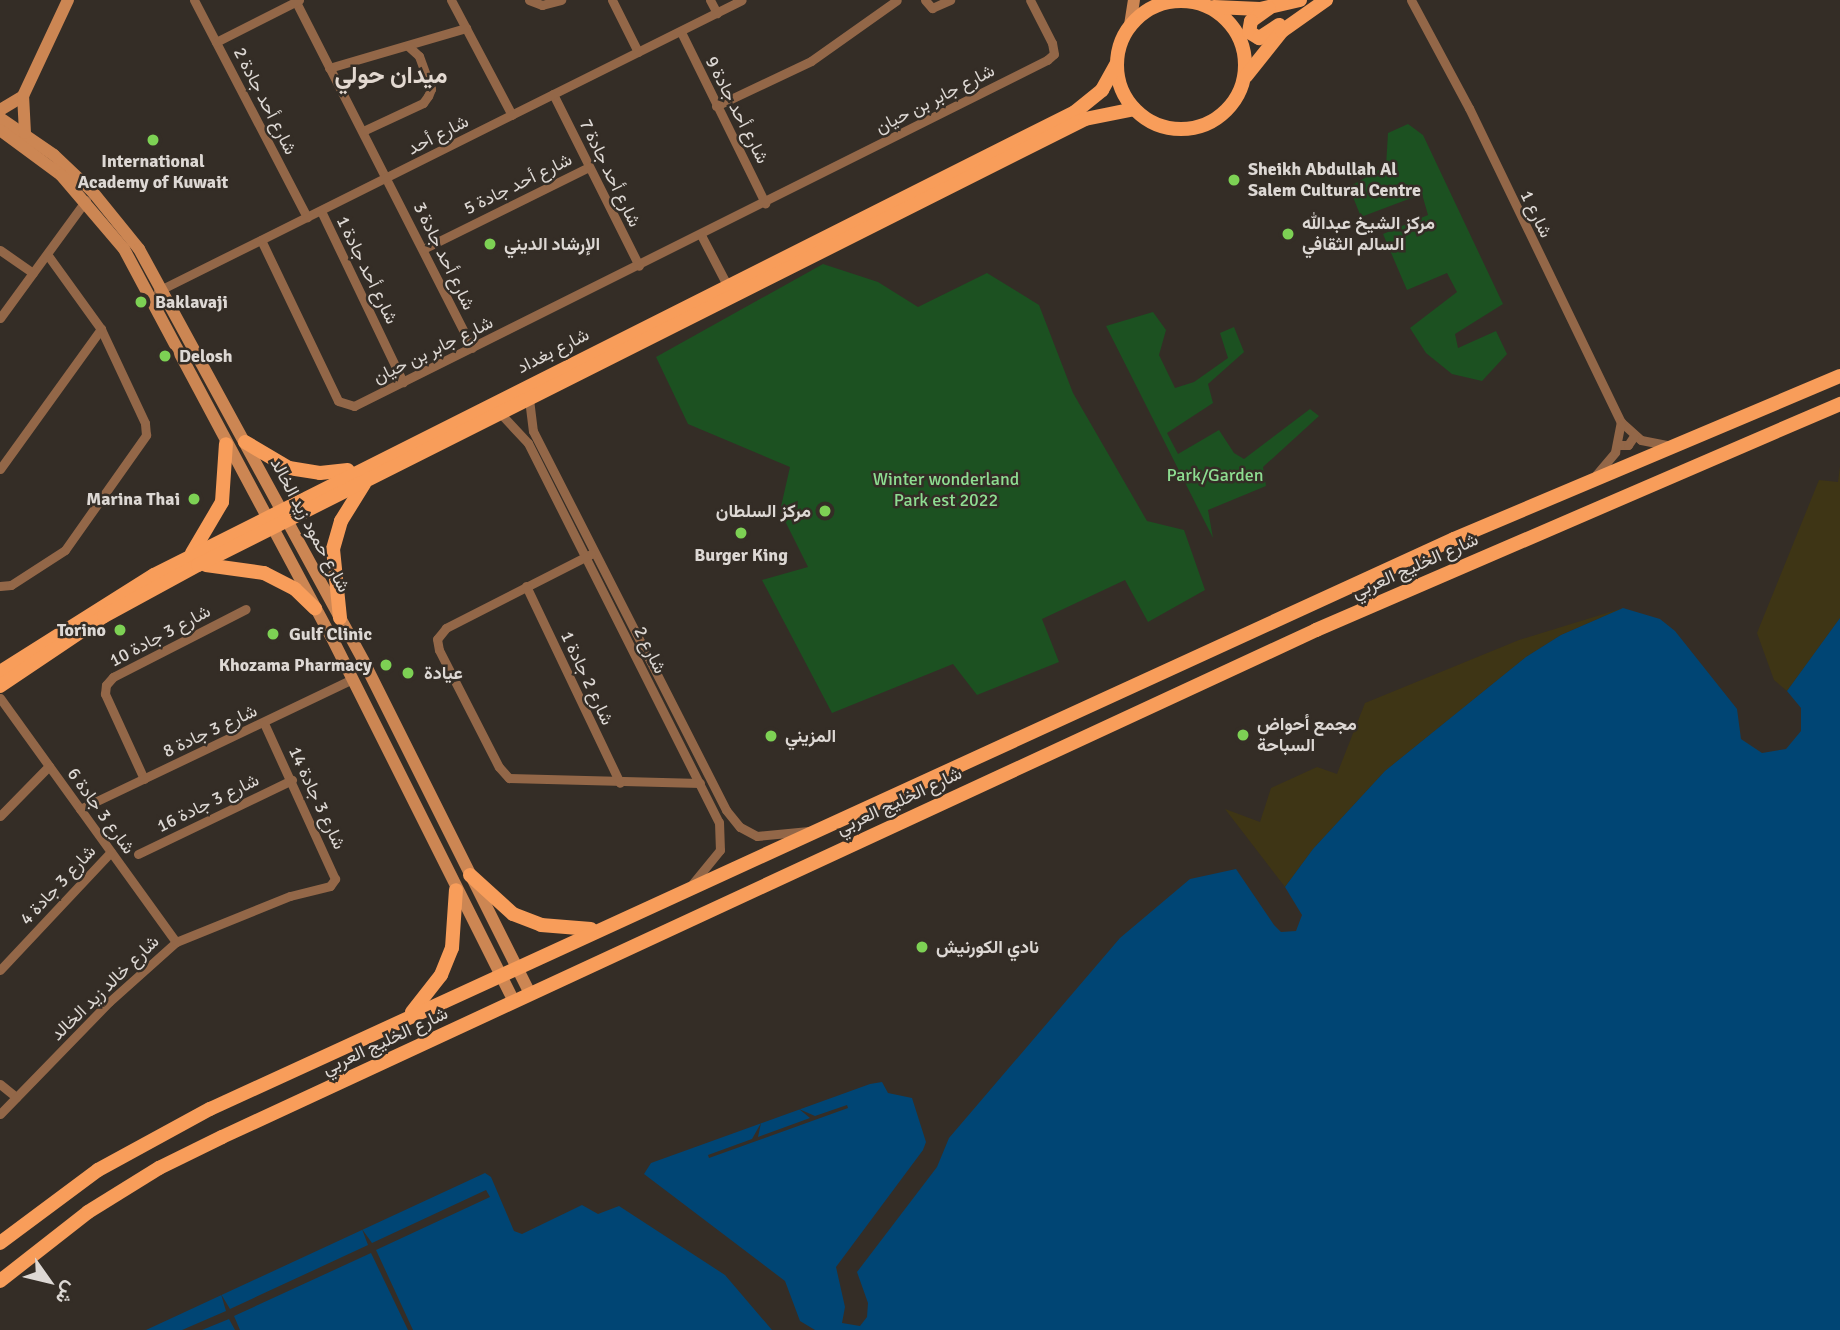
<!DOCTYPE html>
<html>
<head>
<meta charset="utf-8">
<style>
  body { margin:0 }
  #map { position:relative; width:1840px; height:1330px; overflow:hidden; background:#342d26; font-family:Signika,Vazirmatn,sans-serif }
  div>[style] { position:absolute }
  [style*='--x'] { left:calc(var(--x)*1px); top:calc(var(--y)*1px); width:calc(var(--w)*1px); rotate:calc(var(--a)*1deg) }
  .green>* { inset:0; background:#1c5121 }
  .sand>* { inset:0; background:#3e3515 }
  .water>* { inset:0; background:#004574 }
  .pier>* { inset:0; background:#342d26 }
  .street>* { height:9px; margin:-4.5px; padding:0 4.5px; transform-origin:4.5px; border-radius:4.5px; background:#936748 }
  .secondary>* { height:12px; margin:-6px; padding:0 6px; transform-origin:6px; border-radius:6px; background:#cc8653 }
  .primary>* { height:14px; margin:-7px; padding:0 7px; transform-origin:7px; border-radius:7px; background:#f89d5a }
  .primary>.ring { margin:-7px; padding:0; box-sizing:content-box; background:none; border:14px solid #f89d5a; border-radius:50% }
  .dots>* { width:19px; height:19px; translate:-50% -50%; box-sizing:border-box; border:4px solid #342d26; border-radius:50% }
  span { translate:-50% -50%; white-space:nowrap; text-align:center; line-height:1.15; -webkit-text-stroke:5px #342d26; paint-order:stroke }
  .street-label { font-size:18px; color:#ddd8d4 }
  .poi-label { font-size:18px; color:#ddd8d4; font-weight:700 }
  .left { translate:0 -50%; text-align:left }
  .right { translate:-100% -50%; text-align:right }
  .park-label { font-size:18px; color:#8edd91 }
  .district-label { font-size:24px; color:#e3d9d1; font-weight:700 }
  .north { position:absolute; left:14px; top:1246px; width:70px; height:70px; -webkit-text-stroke:5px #342d26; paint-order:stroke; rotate:124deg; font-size:19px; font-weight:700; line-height:28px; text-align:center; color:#ddd8d4 }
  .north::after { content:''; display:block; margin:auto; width:24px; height:32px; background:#ddd8d4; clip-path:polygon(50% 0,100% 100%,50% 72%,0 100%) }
</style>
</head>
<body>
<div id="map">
  <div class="green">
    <i style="clip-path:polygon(1408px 124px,1423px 135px,1503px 304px,1455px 334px,1458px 348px,1496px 331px,1507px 354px,1482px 381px,1452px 374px,1426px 353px,1410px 328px,1457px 292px,1447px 273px,1407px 290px,1383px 234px,1428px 215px,1422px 194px,1361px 217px,1349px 187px,1386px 166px,1388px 133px)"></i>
    <i style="clip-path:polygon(823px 264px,878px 282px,918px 307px,987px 273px,1039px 305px,1073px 393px,1147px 521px,1184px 530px,1205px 590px,1148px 622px,1125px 580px,1042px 619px,1059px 662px,977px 695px,953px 664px,832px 713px,762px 580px,808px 567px,780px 511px,790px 467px,688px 424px,656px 357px)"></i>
    <i style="clip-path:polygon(1153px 312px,1166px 330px,1159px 355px,1175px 388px,1194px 382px,1228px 358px,1220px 333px,1234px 327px,1244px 352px,1208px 384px,1213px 403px,1167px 433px,1178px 454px,1219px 430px,1234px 453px,1244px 459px,1310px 409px,1319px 416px,1263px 467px,1266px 486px,1208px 510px,1213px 538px,1106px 326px)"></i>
  </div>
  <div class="sand">
    <i style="clip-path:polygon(1840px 466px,1840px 618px,1787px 691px,1774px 680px,1757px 633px,1819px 480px,1838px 482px)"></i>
    <i style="clip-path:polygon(1623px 608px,1561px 635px,1526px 657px,1385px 771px,1313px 849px,1285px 887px,1225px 809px,1260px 822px,1271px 788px,1317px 767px,1337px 774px,1365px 703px,1519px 640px)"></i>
  </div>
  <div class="water">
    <i style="clip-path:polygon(1623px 608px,1660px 619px,1675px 631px,1737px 709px,1741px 739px,1762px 753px,1786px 749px,1801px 731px,1801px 708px,1787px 691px,1840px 618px,1840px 1330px,815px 1330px,800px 1321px,785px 1281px,644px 1174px,651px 1163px,870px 1084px,882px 1082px,888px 1093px,912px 1098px,926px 1142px,923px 1150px,836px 1267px,845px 1307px,842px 1323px,860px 1326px,867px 1317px,868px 1303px,857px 1272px,937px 1167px,949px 1138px,1120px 938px,1190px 879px,1236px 869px,1274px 925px,1281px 932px,1296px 931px,1302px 915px,1285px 887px,1313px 849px,1385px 771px,1526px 657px,1561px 635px)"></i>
    <i style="clip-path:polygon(485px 1173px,491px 1177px,514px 1231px,522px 1234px,582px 1205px,598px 1214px,619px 1206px,725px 1275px,772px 1330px,146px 1330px)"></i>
  </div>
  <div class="pier">
    <i style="clip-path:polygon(847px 1105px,848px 1108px,709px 1158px,708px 1155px,752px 1139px,761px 1123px,758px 1137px,810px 1118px,799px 1109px,815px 1116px)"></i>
    <i style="clip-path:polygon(486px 1190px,490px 1197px,376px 1250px,413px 1330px,408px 1330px,371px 1253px,234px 1316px,240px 1330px,235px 1330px,229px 1319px,202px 1330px,182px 1330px,226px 1311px,221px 1294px,230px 1309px,368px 1245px,362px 1229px,372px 1243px)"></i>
  </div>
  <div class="street">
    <i style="--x:194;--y:0;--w:245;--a:62.5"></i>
    <i style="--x:451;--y:0;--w:130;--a:62.1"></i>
    <i style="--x:529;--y:0;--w:14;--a:21"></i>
    <i style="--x:542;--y:5;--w:20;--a:-15"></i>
    <i style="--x:612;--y:0;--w:58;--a:63.4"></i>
    <i style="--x:710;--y:0;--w:15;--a:62"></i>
    <i style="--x:925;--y:0;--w:11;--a:49"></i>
    <i style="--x:932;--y:8;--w:20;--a:-24"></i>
    <i style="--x:1411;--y:0;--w:123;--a:61.8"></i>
    <i style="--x:1469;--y:108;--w:349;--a:64.2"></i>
    <i style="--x:1621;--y:422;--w:27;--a:42"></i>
    <i style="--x:1641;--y:440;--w:26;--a:11"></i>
    <i style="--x:296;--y:2;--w:388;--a:63"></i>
    <i style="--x:681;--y:32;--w:191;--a:63.8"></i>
    <i style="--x:216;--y:42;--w:93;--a:-26.8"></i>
    <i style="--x:329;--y:68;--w:143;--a:-16.3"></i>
    <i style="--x:553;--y:94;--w:192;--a:63.4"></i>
    <i style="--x:716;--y:106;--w:105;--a:-25.3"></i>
    <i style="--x:811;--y:61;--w:105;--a:-35.3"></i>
    <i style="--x:363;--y:131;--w:66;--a:-25"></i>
    <i style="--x:423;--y:103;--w:9;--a:-54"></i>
    <i style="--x:428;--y:96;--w:8;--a:-67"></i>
    <i style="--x:431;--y:89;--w:35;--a:-110"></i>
    <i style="--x:419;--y:56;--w:15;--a:-138"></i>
    <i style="--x:321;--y:211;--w:190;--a:64.4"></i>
    <i style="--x:701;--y:235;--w:56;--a:62.5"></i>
    <i style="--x:261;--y:240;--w:178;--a:64.4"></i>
    <i style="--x:338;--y:401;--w:17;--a:17"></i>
    <i style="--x:354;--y:406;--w:775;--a:-26.53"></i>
    <i style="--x:1047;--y:60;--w:9;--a:-41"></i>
    <i style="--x:1054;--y:54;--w:11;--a:-100"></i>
    <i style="--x:1052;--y:43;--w:48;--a:-117.1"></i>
    <i style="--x:423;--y:249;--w:185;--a:-26.3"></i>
    <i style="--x:0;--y:250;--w:40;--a:34.9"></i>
    <i style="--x:158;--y:291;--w:652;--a:-26.49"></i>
    <i style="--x:0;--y:318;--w:146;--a:-53.9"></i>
    <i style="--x:529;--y:399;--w:32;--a:83"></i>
    <i style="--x:533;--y:431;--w:425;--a:63"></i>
    <i style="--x:726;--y:810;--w:22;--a:51"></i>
    <i style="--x:740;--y:827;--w:19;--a:28"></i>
    <i style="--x:757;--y:836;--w:52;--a:-5.5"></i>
    <i style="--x:500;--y:413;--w:41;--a:47"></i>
    <i style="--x:528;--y:443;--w:424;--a:63.3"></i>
    <i style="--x:719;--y:822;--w:28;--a:88"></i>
    <i style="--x:720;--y:850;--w:43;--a:129.3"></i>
    <i style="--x:1618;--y:445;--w:10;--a:0"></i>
    <i style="--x:1628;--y:445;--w:11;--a:-56"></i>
    <i style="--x:0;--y:469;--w:173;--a:-54.2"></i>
    <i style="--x:1596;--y:475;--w:30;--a:-50"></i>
    <i style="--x:1615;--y:452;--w:31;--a:-79"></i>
    <i style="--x:591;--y:554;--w:163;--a:153"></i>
    <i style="--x:446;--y:628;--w:14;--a:129"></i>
    <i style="--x:437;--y:639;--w:11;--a:80"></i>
    <i style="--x:439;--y:650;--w:131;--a:62.9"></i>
    <i style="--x:499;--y:767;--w:15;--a:48"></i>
    <i style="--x:509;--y:778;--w:191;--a:1.5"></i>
    <i style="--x:0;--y:586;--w:11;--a:-5"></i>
    <i style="--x:11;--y:585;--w:64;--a:-32.9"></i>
    <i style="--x:65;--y:550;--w:141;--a:-54.8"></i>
    <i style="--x:146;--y:435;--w:12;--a:-95"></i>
    <i style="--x:145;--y:423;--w:104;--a:-115.1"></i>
    <i style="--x:101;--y:329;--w:92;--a:-125.8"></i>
    <i style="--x:526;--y:586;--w:218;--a:64.5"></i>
    <i style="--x:0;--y:698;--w:301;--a:54.2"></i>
    <i style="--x:144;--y:779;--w:94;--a:-114.6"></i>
    <i style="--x:105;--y:694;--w:9;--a:-84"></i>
    <i style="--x:106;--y:685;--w:11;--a:-49"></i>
    <i style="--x:113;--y:677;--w:149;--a:-27.1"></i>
    <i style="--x:80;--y:809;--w:301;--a:-25.5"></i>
    <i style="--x:0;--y:816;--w:70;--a:-45.6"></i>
    <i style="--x:138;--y:854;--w:171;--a:-25.7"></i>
    <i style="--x:0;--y:970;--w:162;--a:-46.8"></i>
    <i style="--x:0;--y:1084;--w:21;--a:39"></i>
    <i style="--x:0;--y:1114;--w:156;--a:-45.8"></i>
    <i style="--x:109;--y:1002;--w:90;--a:-41.8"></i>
    <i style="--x:176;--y:942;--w:123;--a:-22"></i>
    <i style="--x:290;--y:896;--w:41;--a:-14"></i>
    <i style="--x:330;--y:886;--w:9;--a:-54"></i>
    <i style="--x:335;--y:879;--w:171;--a:-114.5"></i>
  </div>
  <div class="secondary">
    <i style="--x:1183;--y:0;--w:1;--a:0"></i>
    <i style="--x:1130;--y:25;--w:25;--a:-81"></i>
    <i style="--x:0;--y:110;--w:27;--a:-31"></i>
    <i style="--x:0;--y:118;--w:65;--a:34.4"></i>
    <i style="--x:54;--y:155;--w:52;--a:43.5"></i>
    <i style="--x:92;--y:191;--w:75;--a:51"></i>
    <i style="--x:139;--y:249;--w:470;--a:61.4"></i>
    <i style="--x:364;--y:662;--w:371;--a:63.4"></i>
    <i style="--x:0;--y:130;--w:76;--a:36.4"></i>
    <i style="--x:61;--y:175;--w:97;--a:49.6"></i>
    <i style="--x:124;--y:249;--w:439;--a:61.9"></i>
    <i style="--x:331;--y:636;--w:409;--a:63.4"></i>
    <i style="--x:25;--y:133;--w:37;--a:-93"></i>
    <i style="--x:23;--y:96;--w:106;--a:-64.9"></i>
  </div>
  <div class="primary">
    <i class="ring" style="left:1117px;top:1px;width:114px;height:114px"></i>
    <i style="--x:1214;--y:7;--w:46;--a:2.5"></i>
    <i style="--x:1260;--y:9;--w:41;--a:-12.7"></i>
    <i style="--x:1269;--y:8;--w:22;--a:144"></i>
    <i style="--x:1251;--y:21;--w:11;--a:100"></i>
    <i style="--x:1249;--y:32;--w:12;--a:31"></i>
    <i style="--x:1259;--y:38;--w:24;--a:-33"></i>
    <i style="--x:1246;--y:76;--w:58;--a:-51.3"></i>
    <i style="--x:1282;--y:31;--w:54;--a:-35.2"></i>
    <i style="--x:245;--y:442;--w:51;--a:30.6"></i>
    <i style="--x:289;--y:468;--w:31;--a:9"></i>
    <i style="--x:320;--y:473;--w:28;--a:-6"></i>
    <i style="--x:192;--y:553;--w:59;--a:-59.5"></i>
    <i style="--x:222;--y:502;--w:58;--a:-86.1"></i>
    <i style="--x:206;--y:565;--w:59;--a:7.9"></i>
    <i style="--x:264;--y:573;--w:35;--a:27"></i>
    <i style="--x:295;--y:589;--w:28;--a:44"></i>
    <i style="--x:340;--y:618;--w:69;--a:-95.8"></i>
    <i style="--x:333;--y:549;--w:29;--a:-74"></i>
    <i style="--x:341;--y:521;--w:44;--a:-58.1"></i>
    <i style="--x:0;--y:672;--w:182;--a:-32.2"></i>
    <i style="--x:154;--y:575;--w:1031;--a:-26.69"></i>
    <i style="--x:1075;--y:112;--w:35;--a:-39"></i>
    <i style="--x:1102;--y:90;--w:31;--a:-61"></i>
    <i style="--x:0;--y:686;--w:125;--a:-33.9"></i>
    <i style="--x:104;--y:616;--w:107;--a:-28.5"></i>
    <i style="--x:198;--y:565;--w:993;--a:-26.69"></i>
    <i style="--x:1085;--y:119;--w:50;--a:-11.5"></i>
    <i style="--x:470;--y:875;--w:58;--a:42.2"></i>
    <i style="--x:513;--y:914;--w:30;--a:21"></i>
    <i style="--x:541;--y:925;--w:50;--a:4.6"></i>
    <i style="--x:412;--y:1012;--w:47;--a:-51.9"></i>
    <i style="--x:441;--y:975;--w:29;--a:-68"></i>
    <i style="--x:452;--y:948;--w:58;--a:-86.1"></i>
    <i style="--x:0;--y:1243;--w:122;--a:-36.7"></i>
    <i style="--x:98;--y:1170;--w:128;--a:-28.6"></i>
    <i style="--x:210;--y:1109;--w:1368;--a:-24.62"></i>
    <i style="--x:1454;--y:539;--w:419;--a:-22.9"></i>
    <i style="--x:0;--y:1281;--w:112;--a:-38.1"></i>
    <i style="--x:88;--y:1212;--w:84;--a:-31.8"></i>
    <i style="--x:159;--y:1168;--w:70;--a:-26.2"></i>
    <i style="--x:222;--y:1137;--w:1206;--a:-24.86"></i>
    <i style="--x:1316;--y:630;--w:571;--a:-23.33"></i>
  </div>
  <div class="dots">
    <i style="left:153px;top:140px;background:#7dd154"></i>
    <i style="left:1234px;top:180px;background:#7dd154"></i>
    <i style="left:1288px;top:234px;background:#7dd154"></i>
    <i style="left:490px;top:244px;background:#7dd154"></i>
    <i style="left:141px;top:302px;background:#7dd154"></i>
    <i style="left:165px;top:356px;background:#7dd154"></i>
    <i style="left:194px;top:499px;background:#7dd154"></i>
    <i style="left:825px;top:511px;background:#7dd154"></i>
    <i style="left:741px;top:533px;background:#7dd154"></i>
    <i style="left:120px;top:630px;background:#7dd154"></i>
    <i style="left:273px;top:634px;background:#7dd154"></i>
    <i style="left:386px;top:665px;background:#7dd154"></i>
    <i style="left:408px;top:673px;background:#7dd154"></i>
    <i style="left:1243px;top:735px;background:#7dd154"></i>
    <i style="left:771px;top:736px;background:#7dd154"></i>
    <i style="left:922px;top:947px;background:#7dd154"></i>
  </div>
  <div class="street-label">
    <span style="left:935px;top:99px;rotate:-27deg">شارع جابر بن حيان</span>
    <span style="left:265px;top:101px;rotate:63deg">شارع أحد جادة 2</span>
    <span style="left:737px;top:110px;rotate:63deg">شارع أحد جادة 9</span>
    <span style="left:438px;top:135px;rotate:-27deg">شارع أحد</span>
    <span style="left:610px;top:173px;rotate:64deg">شارع أحد جادة 7</span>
    <span style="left:518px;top:184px;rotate:-26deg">شارع أحد جادة 5</span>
    <span style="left:1536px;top:214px;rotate:64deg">شارع 1</span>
    <span style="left:444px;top:256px;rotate:64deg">شارع أحد جادة 3</span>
    <span style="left:367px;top:270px;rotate:64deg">شارع أحد جادة 1</span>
    <span style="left:433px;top:350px;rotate:-26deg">شارع جابر بن حيان</span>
    <span style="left:553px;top:351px;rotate:-27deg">شارع بغداد</span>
    <span style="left:310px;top:525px;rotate:62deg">شارع حمود زيد الخالد</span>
    <span style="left:1415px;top:566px;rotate:-24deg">شارع الخليج العربي</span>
    <span style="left:160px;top:636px;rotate:-28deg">شارع 3 جادة 10</span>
    <span style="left:650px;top:650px;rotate:63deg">شارع 2</span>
    <span style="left:587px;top:678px;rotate:65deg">شارع 2 جادة 1</span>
    <span style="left:210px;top:731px;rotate:-25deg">شارع 3 جادة 8</span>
    <span style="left:317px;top:798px;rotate:65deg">شارع 3 جادة 14</span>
    <span style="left:899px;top:801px;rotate:-25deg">شارع الخليج العربي</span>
    <span style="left:208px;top:803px;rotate:-26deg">شارع 3 جادة 16</span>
    <span style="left:101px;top:811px;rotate:54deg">شارع 3 جادة 6</span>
    <span style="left:58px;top:885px;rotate:-47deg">شارع 3 جادة 4</span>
    <span style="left:105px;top:988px;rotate:-44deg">شارع خالد زيد الخالد</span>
    <span style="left:385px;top:1041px;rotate:-25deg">شارع الخليج العربي</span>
  </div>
  <div class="poi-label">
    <span style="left:153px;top:172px">International<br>Academy of Kuwait</span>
    <span class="left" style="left:1248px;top:180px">Sheikh Abdullah Al<br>Salem Cultural Centre</span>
    <span class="left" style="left:1302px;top:234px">مركز الشيخ عبدالله<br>السالم الثقافي</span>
    <span class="left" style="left:504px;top:244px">الإرشاد الديني</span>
    <span class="left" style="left:155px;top:302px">Baklavaji</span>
    <span class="left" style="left:179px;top:356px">Delosh</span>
    <span class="right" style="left:180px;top:499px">Marina Thai</span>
    <span class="right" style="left:811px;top:511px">مركز السلطان</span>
    <span style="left:741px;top:555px">Burger King</span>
    <span class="right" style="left:106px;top:630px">Torino</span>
    <span class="left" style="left:289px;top:634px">Gulf Clinic</span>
    <span class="right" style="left:372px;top:665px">Khozama Pharmacy</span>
    <span class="left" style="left:424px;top:673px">عيادة</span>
    <span class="left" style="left:1257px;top:735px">مجمع أحواض<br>السباحة</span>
    <span class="left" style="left:785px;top:736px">المزيني</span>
    <span class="left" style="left:936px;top:947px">نادي الكورنيش</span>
  </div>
  <div class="park-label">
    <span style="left:1215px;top:475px">Park/Garden</span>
    <span style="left:946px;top:490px">Winter wonderland<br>Park est 2022</span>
  </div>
  <div class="district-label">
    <span style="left:391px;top:76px">ميدان حولي</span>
  </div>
  <div class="north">ش</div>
</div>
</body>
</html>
